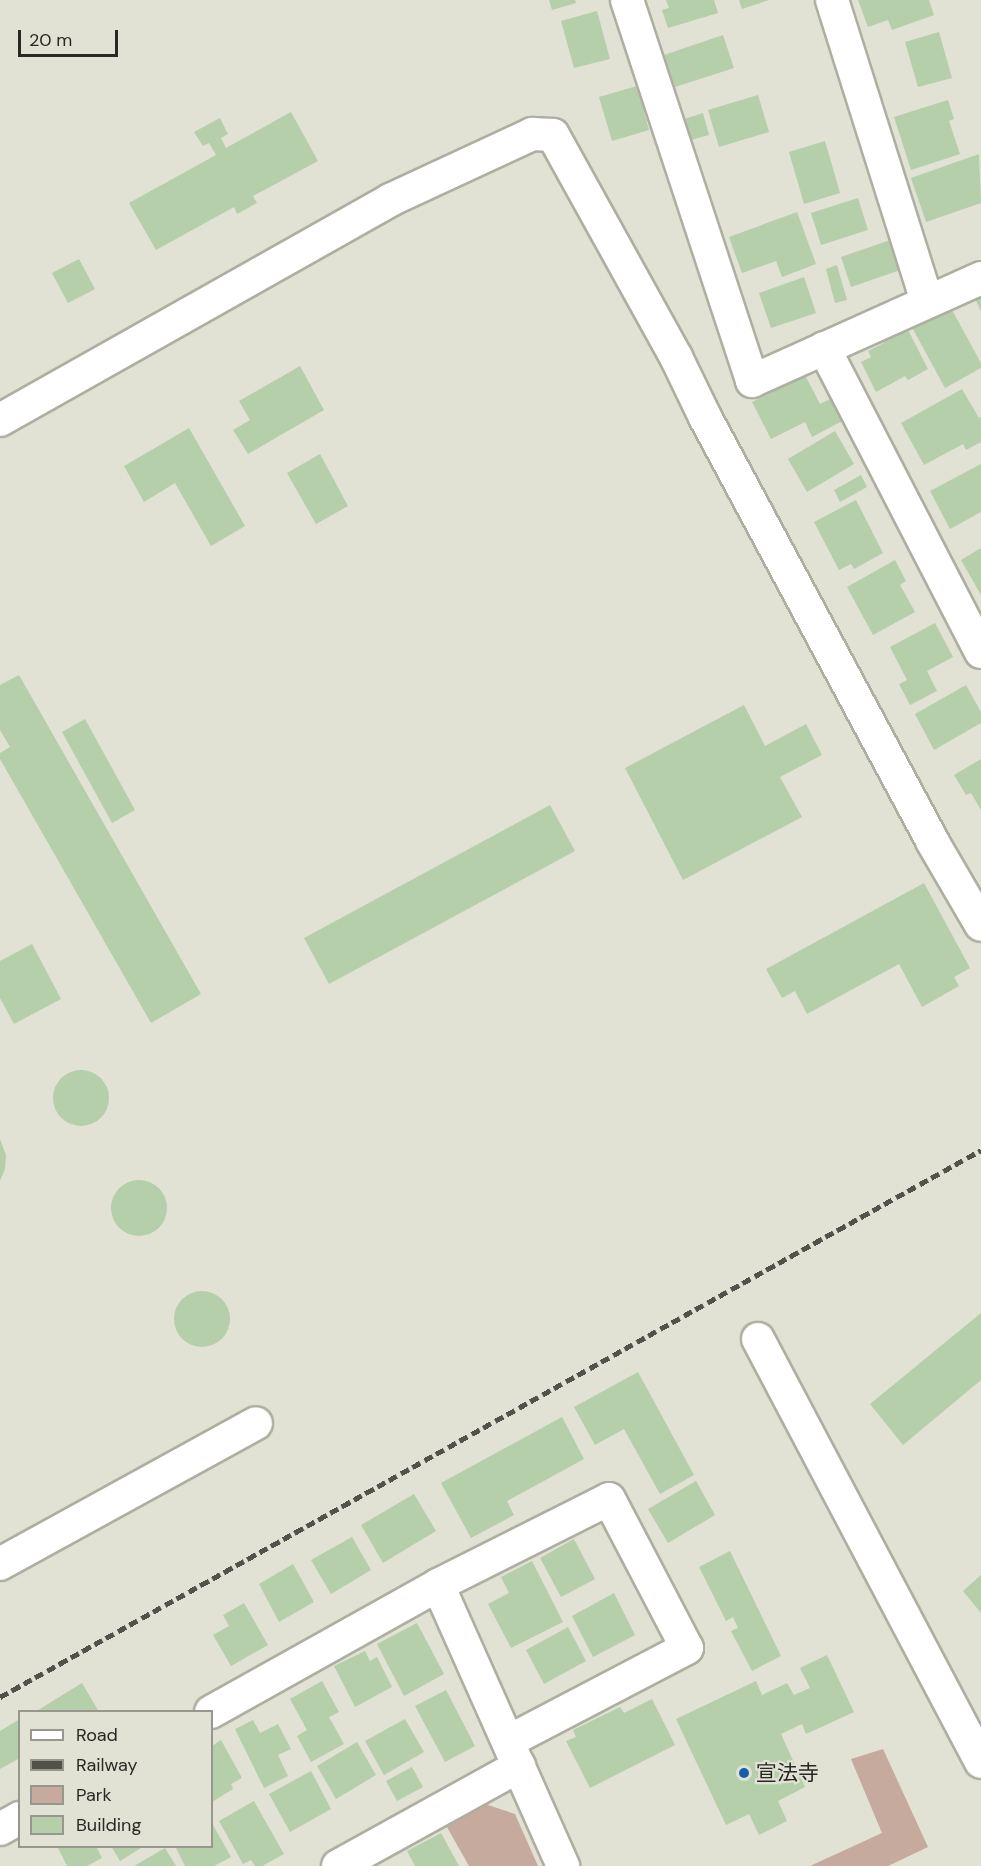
<!DOCTYPE html>
<html>
<head>
<meta charset="utf-8">
<style>
  body { margin:0 }
  #map { position:relative; width:981px; height:1866px; overflow:hidden; background:#e1e1d4; font-family:"DM Sans","Noto Sans JP",sans-serif }
  div>[style] { position:absolute }
  [style*='--x'] { left:calc(var(--x)*1px); top:calc(var(--y)*1px); width:calc(var(--w)*1px); rotate:calc(var(--a)*1deg) }
  .green>* { inset:0; background:#c5aa9d }
  .building>* { inset:0; background:#b4cfaa }
  .round { border-radius:50% }
  .roads { filter:drop-shadow(2px 0 #aeaea1) drop-shadow(-2px 0 #aeaea1) drop-shadow(0 2px #aeaea1) drop-shadow(0 -2px #aeaea1) }
  .street>* { height:32px; margin:-16px; padding:0 16px; transform-origin:16px; border-radius:16px; background:#fff }
  .rail>* { height:4.5px; margin-top:-2.25px; transform-origin:0; background:repeating-linear-gradient(90deg,#52524b 0 9px,transparent 0 13.5px) }
  .dots>* { width:16px; height:16px; translate:-50% -50%; box-sizing:border-box; border:3px solid #e1e1d4; border-radius:50% }
  span { translate:-50% -50%; white-space:nowrap; text-align:center; line-height:1.15; -webkit-text-stroke:4.5px #e1e1d4; paint-order:stroke }
  .poi-label { font-size:21px; color:#292924 }
  .left { translate:0 -50%; text-align:left }
  .legend { position:absolute; left:18px; top:1710px; width:195px; height:138px; box-sizing:border-box; background:#e1e1d4; border:2px solid #97978e; margin:0; padding:8px 10px; list-style:none; font-size:18px; color:#292924 }
  .legend li { display:flex; align-items:center; gap:12px; height:30px }
  .legend b { width:30px; border:2px solid #97978e }
  .scale { position:absolute; left:18px; top:30px; width:100px; height:27px; box-sizing:border-box; border:3px solid #292924; border-top:0; padding-left:8px; font-size:18px; line-height:21px; white-space:nowrap; color:#292924; -webkit-text-stroke:4px #e1e1d4; paint-order:stroke }
</style>
</head>
<body>
<div id="map">
  <div class="green">
    <i style="clip-path:polygon(883px 1749px,928px 1847px,888px 1866px,810px 1866px,882px 1833px,851px 1759px)"></i>
    <i style="clip-path:polygon(485px 1804px,515px 1814px,538px 1866px,469px 1866px,447px 1827px)"></i>
  </div>
  <div class="building">
    <i style="clip-path:polygon(549px 0,575px 0,576px 3px,552px 10px)"></i>
    <i style="clip-path:polygon(666px 0,714px 0,718px 13px,668px 28px,662px 10px,669px 8px)"></i>
    <i style="clip-path:polygon(739px 0,769px 0,742px 9px)"></i>
    <i style="clip-path:polygon(858px 0,929px 0,934px 15px,892px 30px,888px 20px,868px 27px)"></i>
    <i style="clip-path:polygon(597px 11px,610px 59px,574px 68px,561px 21px)"></i>
    <i style="clip-path:polygon(939px 32px,952px 78px,918px 87px,905px 42px)"></i>
    <i style="clip-path:polygon(723px 35px,734px 68px,675px 87px,664px 55px)"></i>
    <i style="clip-path:polygon(637px 86px,649px 130px,612px 141px,599px 97px)"></i>
    <i style="clip-path:polygon(758px 95px,769px 132px,719px 147px,708px 110px)"></i>
    <i style="clip-path:polygon(948px 100px,954px 119px,949px 121px,960px 154px,911px 170px,894px 117px)"></i>
    <i style="clip-path:polygon(291px 112px,318px 161px,253px 196px,257px 203px,237px 214px,234px 207px,156px 250px,129px 203px,216px 155px,209px 143px,203px 146px,194px 132px,220px 118px,228px 134px,221px 138px,226px 148px)"></i>
    <i style="clip-path:polygon(703px 113px,709px 135px,687px 141px,681px 120px)"></i>
    <i style="clip-path:polygon(825px 141px,840px 193px,804px 204px,789px 152px)"></i>
    <i style="clip-path:polygon(979px 154px,981px 203px,926px 222px,911px 178px)"></i>
    <i style="clip-path:polygon(858px 198px,868px 230px,821px 245px,811px 213px)"></i>
    <i style="clip-path:polygon(797px 212px,816px 264px,782px 277px,776px 261px,742px 273px,729px 237px)"></i>
    <i style="clip-path:polygon(899px 237px,909px 267px,851px 287px,841px 257px)"></i>
    <i style="clip-path:polygon(79px 259px,95px 289px,68px 303px,52px 273px)"></i>
    <i style="clip-path:polygon(837px 265px,847px 300px,835px 303px,826px 269px)"></i>
    <i style="clip-path:polygon(804px 277px,816px 313px,771px 328px,759px 293px)"></i>
    <i style="clip-path:polygon(981px 293px,981px 311px,974px 297px)"></i>
    <i style="clip-path:polygon(946px 299px,981px 363px,981px 368px,945px 388px,908px 320px)"></i>
    <i style="clip-path:polygon(904px 322px,928px 369px,908px 380px,905px 376px,876px 392px,861px 362px,871px 357px,868px 351px,884px 343px,880px 334px)"></i>
    <i style="clip-path:polygon(300px 366px,324px 410px,248px 454px,233px 430px,250px 420px,239px 401px)"></i>
    <i style="clip-path:polygon(805px 375px,820px 404px,836px 396px,848px 418px,812px 437px,805px 422px,771px 439px,752px 402px)"></i>
    <i style="clip-path:polygon(962px 389px,979px 418px,981px 417px,981px 442px,966px 450px,963px 444px,924px 465px,901px 423px)"></i>
    <i style="clip-path:polygon(189px 428px,245px 526px,211px 546px,175px 483px,144px 502px,124px 466px)"></i>
    <i style="clip-path:polygon(835px 431px,854px 464px,807px 492px,788px 459px)"></i>
    <i style="clip-path:polygon(320px 454px,348px 506px,316px 524px,287px 473px)"></i>
    <i style="clip-path:polygon(981px 464px,981px 512px,950px 529px,930px 491px)"></i>
    <i style="clip-path:polygon(861px 475px,867px 487px,840px 502px,834px 490px)"></i>
    <i style="clip-path:polygon(856px 500px,883px 553px,854px 569px,851px 564px,839px 570px,814px 522px)"></i>
    <i style="clip-path:polygon(981px 548px,981px 595px,961px 560px)"></i>
    <i style="clip-path:polygon(895px 560px,906px 581px,900px 585px,915px 612px,873px 635px,847px 587px)"></i>
    <i style="clip-path:polygon(935px 623px,953px 657px,927px 671px,937px 691px,910px 705px,899px 684px,907px 680px,890px 647px)"></i>
    <i style="clip-path:polygon(19px 675px,201px 994px,151px 1023px,0 759px,0 753px,10px 747px,0 730px,0 685px)"></i>
    <i style="clip-path:polygon(966px 685px,981px 712px,981px 723px,934px 750px,915px 714px)"></i>
    <i style="clip-path:polygon(744px 705px,765px 746px,806px 724px,822px 755px,780px 777px,802px 817px,683px 880px,625px 768px)"></i>
    <i style="clip-path:polygon(85px 719px,135px 810px,112px 823px,62px 732px)"></i>
    <i style="clip-path:polygon(981px 759px,981px 810px,971px 793px,966px 795px,954px 775px)"></i>
    <i style="clip-path:polygon(550px 805px,575px 851px,329px 984px,304px 938px)"></i>
    <i style="clip-path:polygon(924px 883px,970px 968px,954px 977px,959px 986px,922px 1007px,899px 964px,807px 1014px,795px 991px,782px 998px,766px 969px)"></i>
    <i style="clip-path:polygon(32px 944px,61px 999px,14px 1024px,0 998px,0 961px)"></i>
    <i class="round" style="left:53px;top:1070px;width:56px;height:56px"></i>
    <i style="clip-path:polygon(0 1139px,6px 1155px,5px 1169px,0 1181px)"></i>
    <i class="round" style="left:111px;top:1180px;width:56px;height:56px"></i>
    <i class="round" style="left:174px;top:1291px;width:56px;height:56px"></i>
    <i style="clip-path:polygon(981px 1313px,981px 1380px,903px 1445px,870px 1404px)"></i>
    <i style="clip-path:polygon(638px 1372px,694px 1475px,660px 1494px,624px 1429px,595px 1445px,574px 1407px)"></i>
    <i style="clip-path:polygon(562px 1417px,584px 1459px,507px 1501px,514px 1515px,471px 1538px,441px 1483px)"></i>
    <i style="clip-path:polygon(696px 1481px,715px 1515px,668px 1543px,648px 1509px)"></i>
    <i style="clip-path:polygon(414px 1494px,436px 1531px,383px 1563px,361px 1525px)"></i>
    <i style="clip-path:polygon(352px 1537px,371px 1570px,331px 1594px,311px 1560px)"></i>
    <i style="clip-path:polygon(574px 1539px,595px 1579px,561px 1597px,540px 1558px)"></i>
    <i style="clip-path:polygon(730px 1551px,781px 1656px,752px 1671px,731px 1631px,738px 1628px,733px 1617px,726px 1621px,699px 1567px)"></i>
    <i style="clip-path:polygon(532px 1561px,563px 1622px,511px 1648px,488px 1604px,509px 1593px,501px 1577px)"></i>
    <i style="clip-path:polygon(293px 1564px,314px 1602px,279px 1622px,259px 1584px)"></i>
    <i style="clip-path:polygon(981px 1575px,981px 1613px,963px 1591px)"></i>
    <i style="clip-path:polygon(614px 1593px,635px 1635px,593px 1657px,572px 1616px)"></i>
    <i style="clip-path:polygon(244px 1603px,268px 1645px,231px 1666px,213px 1635px,229px 1626px,223px 1615px)"></i>
    <i style="clip-path:polygon(417px 1623px,444px 1674px,404px 1696px,377px 1644px)"></i>
    <i style="clip-path:polygon(568px 1627px,586px 1661px,544px 1684px,526px 1650px)"></i>
    <i style="clip-path:polygon(365px 1651px,370px 1661px,377px 1657px,392px 1687px,355px 1707px,334px 1666px)"></i>
    <i style="clip-path:polygon(827px 1655px,854px 1712px,806px 1734px,802px 1724px,781px 1734px,805px 1787px,778px 1801px,787px 1821px,759px 1835px,749px 1814px,726px 1825px,676px 1719px,756px 1681px,762px 1695px,787px 1683px,794px 1695px,810px 1688px,800px 1668px)"></i>
    <i style="clip-path:polygon(322px 1681px,339px 1712px,329px 1717px,344px 1744px,311px 1762px,297px 1736px,307px 1730px,290px 1699px)"></i>
    <i style="clip-path:polygon(82px 1683px,99px 1712px,35px 1712px)"></i>
    <i style="clip-path:polygon(446px 1690px,475px 1746px,445px 1762px,415px 1706px)"></i>
    <i style="clip-path:polygon(652px 1699px,675px 1745px,590px 1788px,566px 1741px,576px 1737px,573px 1730px,620px 1707px,624px 1713px)"></i>
    <i style="clip-path:polygon(20px 1719px,20px 1758px,0 1769px,0 1731px)"></i>
    <i style="clip-path:polygon(405px 1719px,424px 1752px,384px 1775px,365px 1741px)"></i>
    <i style="clip-path:polygon(253px 1720px,260px 1733px,278px 1724px,291px 1749px,278px 1755px,288px 1776px,264px 1788px,235px 1729px)"></i>
    <i style="clip-path:polygon(221px 1740px,242px 1778px,231px 1784px,233px 1789px,212px 1802px,212px 1746px)"></i>
    <i style="clip-path:polygon(357px 1742px,376px 1775px,336px 1799px,317px 1766px)"></i>
    <i style="clip-path:polygon(412px 1767px,423px 1787px,397px 1801px,386px 1781px)"></i>
    <i style="clip-path:polygon(311px 1771px,331px 1809px,290px 1832px,269px 1794px)"></i>
    <i style="clip-path:polygon(254px 1801px,284px 1854px,262px 1866px,255px 1866px,251px 1860px,243px 1864px,219px 1821px)"></i>
    <i style="clip-path:polygon(213px 1825px,231px 1857px,214px 1866px,185px 1866px,175px 1846px,212px 1846px)"></i>
    <i style="clip-path:polygon(441px 1833px,459px 1866px,415px 1866px,407px 1851px)"></i>
    <i style="clip-path:polygon(57px 1846px,96px 1846px,102px 1858px,87px 1866px,67px 1866px)"></i>
    <i style="clip-path:polygon(111px 1846px,144px 1846px,120px 1861px)"></i>
    <i style="clip-path:polygon(165px 1848px,176px 1866px,134px 1866px)"></i>
  </div>
  <div class="roads">
    <div class="street">
      <i style="--x:627;--y:0;--w:401;--a:71.8"></i>
      <i style="--x:752;--y:381;--w:251;--a:-24.2"></i>
      <i style="--x:832;--y:0;--w:316;--a:72.5"></i>
      <i style="--x:824;--y:348;--w:342;--a:62.7"></i>
      <i style="--x:0;--y:420;--w:448;--a:-29.4"></i>
      <i style="--x:390;--y:200;--w:157;--a:-24.9"></i>
      <i style="--x:532;--y:134;--w:21;--a:3"></i>
      <i style="--x:553;--y:135;--w:254;--a:61"></i>
      <i style="--x:676;--y:357;--w:67;--a:64.2"></i>
      <i style="--x:705;--y:417;--w:481;--a:61.8"></i>
      <i style="--x:932;--y:841;--w:97;--a:59.7"></i>
      <i style="--x:758;--y:1339;--w:478;--a:62.2"></i>
      <i style="--x:0;--y:1564;--w:292;--a:-28.8"></i>
      <i style="--x:438;--y:1585;--w:308;--a:66"></i>
      <i style="--x:211;--y:1712;--w:260;--a:-29.2"></i>
      <i style="--x:438;--y:1585;--w:191;--a:-26.7"></i>
      <i style="--x:609;--y:1499;--w:168;--a:62.4"></i>
      <i style="--x:687;--y:1648;--w:201;--a:152.4"></i>
      <i style="--x:0;--y:1829;--w:23;--a:-29"></i>
      <i style="--x:338;--y:1866;--w:207;--a:-28.9"></i>
    </div>
  </div>
  <div class="rail">
    <i style="--x:0;--y:1697;--w:1123;--a:-29.14"></i>
  </div>
  <div class="dots">
    <i style="left:744px;top:1773px;background:#155fae"></i>
  </div>
  <div class="poi-label">
    <span class="left" style="left:756px;top:1773px">宣法寺</span>
  </div>
  <ul class="legend">
  <li><b style="height:8px;background:#fff"></b>Road</li>
  <li><b style="height:8px;background:#52524b"></b>Railway</li>
  <li><b style="height:16px;background:#c5aa9d"></b>Park</li>
  <li><b style="height:16px;background:#b4cfaa"></b>Building</li>
  </ul>
  <div class="scale">20 m</div>
</div>
</body>
</html>
